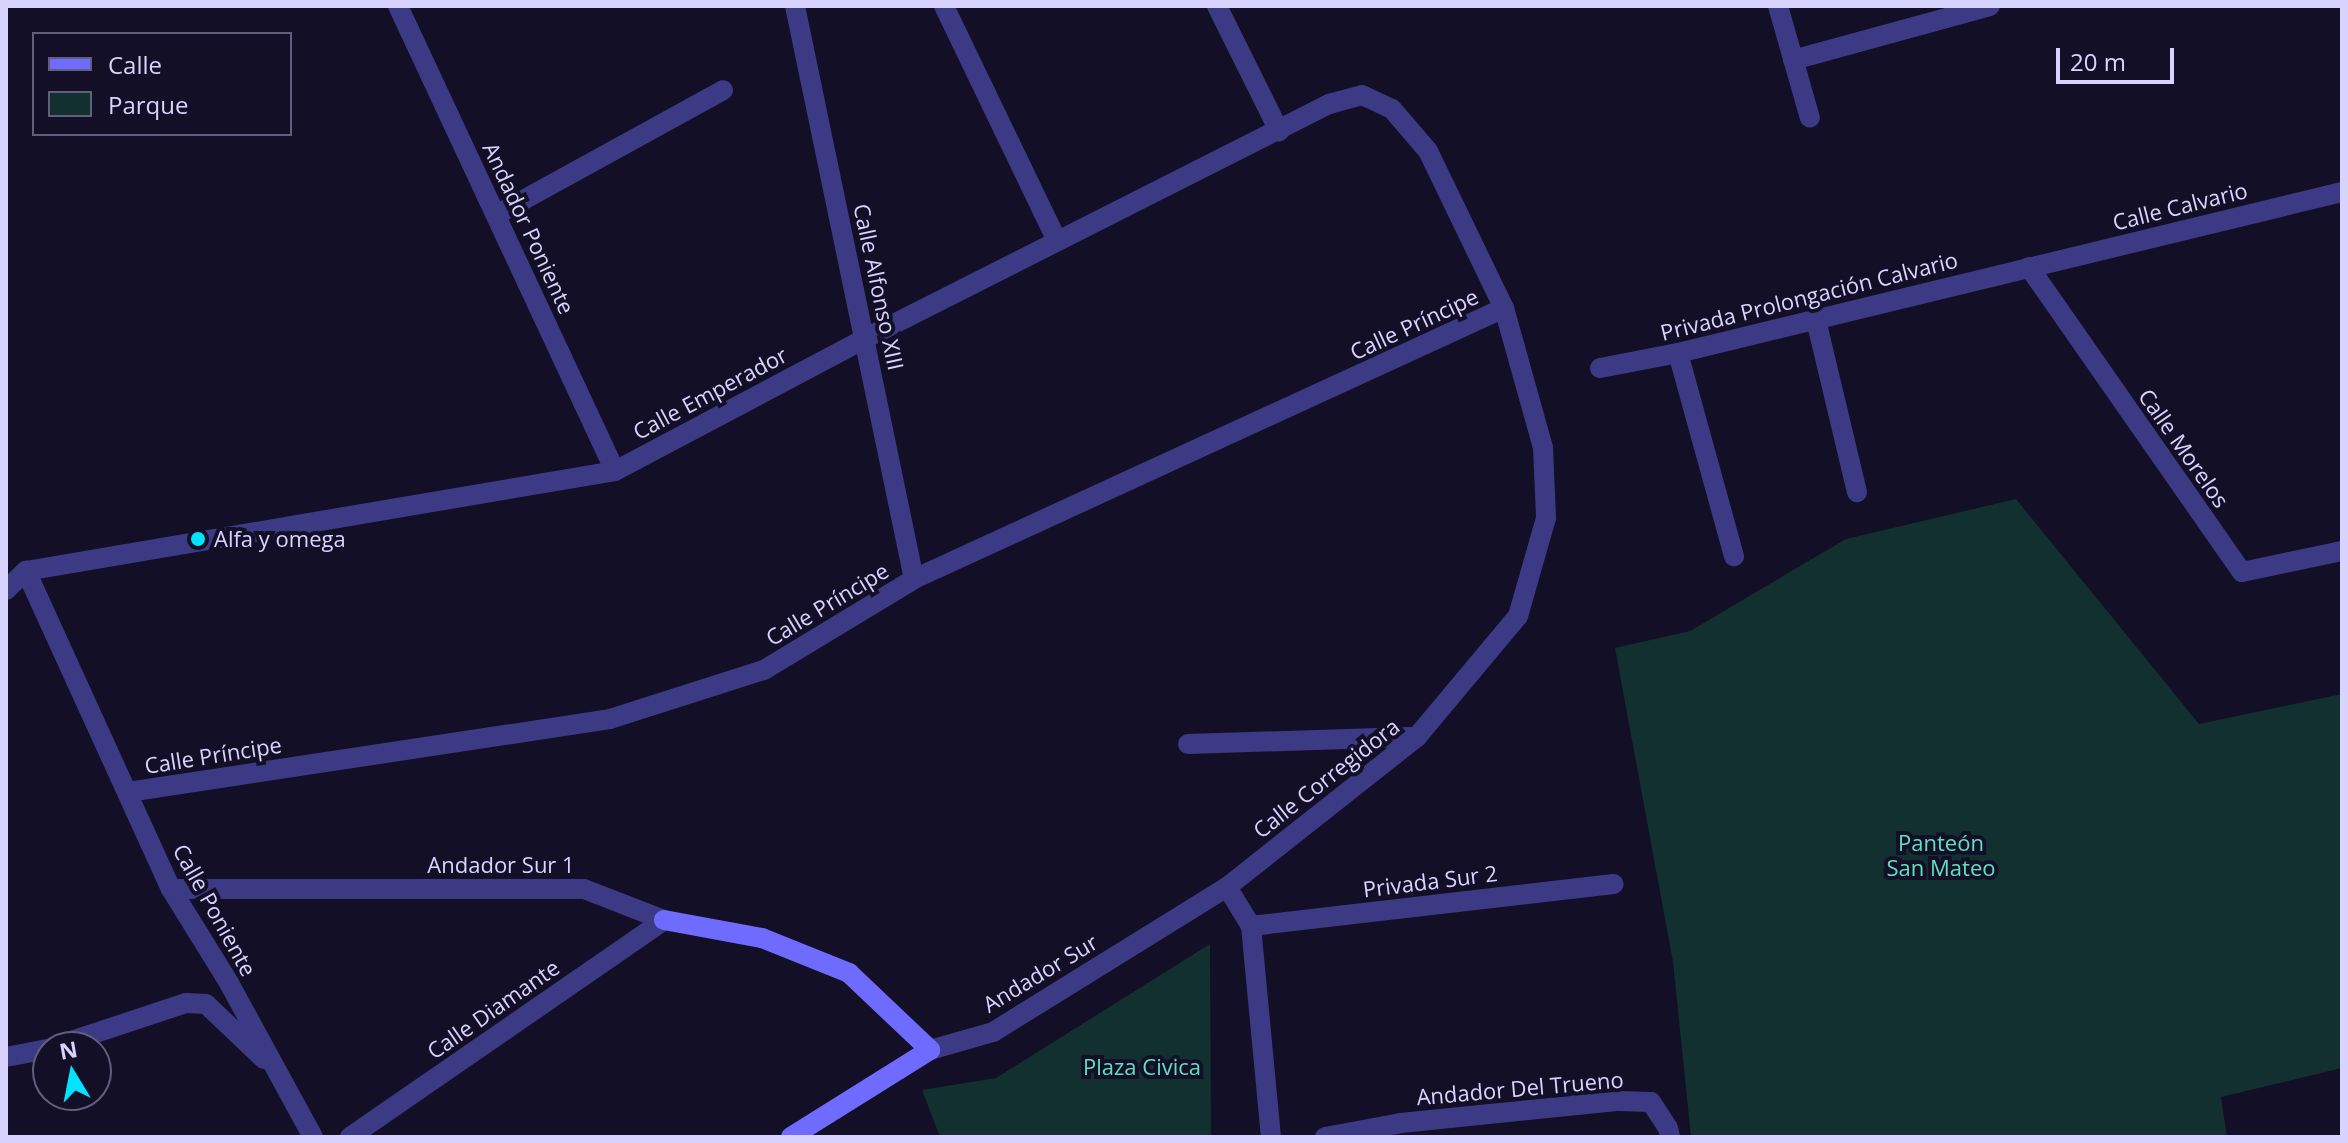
<!DOCTYPE html>
<html>
<head>
<meta charset="utf-8">
<style>
  body { margin:0 }
  #map { position:relative; width:2348px; height:1143px; overflow:hidden; background:#130f26; font-family:"Open Sans",sans-serif }
  div>[style] { position:absolute }
  [style*='--x'] { left:calc(var(--x)*1px); top:calc(var(--y)*1px); width:calc(var(--w)*1px); rotate:calc(var(--a)*1deg) }
  .green>* { inset:0; background:#12302f }
  .street>* { height:20px; margin:-10px; padding:0 10px; transform-origin:10px; border-radius:10px; background:#3d3a85 }
  .secondary>* { height:20px; margin:-10px; padding:0 10px; transform-origin:10px; border-radius:10px; background:#6f6bff }
  .dots>* { width:22px; height:22px; translate:-50% -50%; box-sizing:border-box; border:4px solid #130f26; border-radius:50% }
  span { translate:-50% -50%; white-space:nowrap; text-align:center; line-height:1.15; -webkit-text-stroke:8px #130f26; paint-order:stroke }
  .street-label { font-size:22px; color:#d9d4ff }
  .poi-label { font-size:22px; color:#d9d4ff }
  .left { translate:0 -50%; text-align:left }
  .park-label { font-size:22px; color:#5fe0c0 }
  .frame { position:absolute; inset:0; border:8px solid #d9d4ff; pointer-events:none }
  .legend { position:absolute; left:32px; top:32px; width:260px; height:104px; box-sizing:border-box; background:#130f26; border:2px solid #625e7d; margin:0; padding:10px 14px; list-style:none; font-size:24px; color:#d9d4ff }
  .legend li { display:flex; align-items:center; gap:16px; height:40px }
  .legend b { width:40px; border:2px solid #625e7d }
  .north { position:absolute; left:32px; top:1031px; width:80px; height:80px; box-sizing:border-box; background:#130f26; border:2px solid #625e7d; border-radius:50%; rotate:350deg; font-size:22px; font-weight:700; line-height:32px; text-align:center; color:#d9d4ff }
  .north::after { content:''; display:block; margin:auto; width:28px; height:36px; background:#00e5ff; clip-path:polygon(50% 0,100% 100%,50% 72%,0 100%) }
  .scale { position:absolute; left:2056px; top:48px; width:118px; height:36px; box-sizing:border-box; border:4px solid #d9d4ff; border-top:0; padding-left:10px; font-size:24px; line-height:28px; white-space:nowrap; color:#d9d4ff; -webkit-text-stroke:6px #130f26; paint-order:stroke }
</style>
</head>
<body>
<div id="map">
  <div class="green">
    <i style="clip-path:polygon(2016px 499px,2199px 724px,2342px 694px,2342px 1068px,2221px 1097px,2227px 1137px,1691px 1137px,1673px 962px,1615px 648px,1690px 631px,1846px 539px)"></i>
    <i style="clip-path:polygon(1210px 944px,1211px 1137px,940px 1137px,922px 1090px,996px 1078px)"></i>
  </div>
  <div class="street">
    <i style="--x:398;--y:6;--w:513;--a:64.98"></i>
    <i style="--x:795;--y:6;--w:585;--a:78.27"></i>
    <i style="--x:944;--y:6;--w:261;--a:64.3"></i>
    <i style="--x:1217;--y:6;--w:140;--a:63.6"></i>
    <i style="--x:1778;--y:6;--w:116;--a:74.1"></i>
    <i style="--x:1793;--y:60;--w:204;--a:-15.3"></i>
    <i style="--x:496;--y:215;--w:259;--a:-28.8"></i>
    <i style="--x:2029;--y:267;--w:372;--a:55.1"></i>
    <i style="--x:2242;--y:572;--w:102;--a:-11.9"></i>
    <i style="--x:1816;--y:320;--w:177;--a:76.6"></i>
    <i style="--x:1678;--y:353;--w:211;--a:74.6"></i>
    <i style="--x:1600;--y:368;--w:79;--a:-10.9"></i>
    <i style="--x:1678;--y:353;--w:683;--a:-13.63"></i>
    <i style="--x:26;--y:571;--w:597;--a:-9.64"></i>
    <i style="--x:615;--y:471;--w:284;--a:-27.9"></i>
    <i style="--x:866;--y:338;--w:519;--a:-26.81"></i>
    <i style="--x:1329;--y:104;--w:34;--a:-15"></i>
    <i style="--x:1362;--y:95;--w:33;--a:25"></i>
    <i style="--x:1392;--y:109;--w:55;--a:49.4"></i>
    <i style="--x:1428;--y:151;--w:174;--a:64.2"></i>
    <i style="--x:1504;--y:308;--w:145;--a:74.4"></i>
    <i style="--x:1543;--y:448;--w:70;--a:87.5"></i>
    <i style="--x:1546;--y:518;--w:102;--a:105.9"></i>
    <i style="--x:1518;--y:616;--w:158;--a:129.9"></i>
    <i style="--x:1417;--y:737;--w:242;--a:141.7"></i>
    <i style="--x:1227;--y:887;--w:275;--a:148.2"></i>
    <i style="--x:993;--y:1032;--w:66;--a:164.1"></i>
    <i style="--x:26;--y:571;--w:349;--a:65.5"></i>
    <i style="--x:171;--y:889;--w:110;--a:58.3"></i>
    <i style="--x:229;--y:983;--w:175;--a:61.4"></i>
    <i style="--x:6;--y:590;--w:28;--a:-44"></i>
    <i style="--x:1188;--y:744;--w:229;--a:-1.8"></i>
    <i style="--x:128;--y:792;--w:487;--a:-8.6"></i>
    <i style="--x:610;--y:719;--w:162;--a:-17.7"></i>
    <i style="--x:764;--y:670;--w:175;--a:-31.2"></i>
    <i style="--x:914;--y:579;--w:649;--a:-24.67"></i>
    <i style="--x:1227;--y:887;--w:46;--a:58.4"></i>
    <i style="--x:1251;--y:926;--w:212;--a:84.6"></i>
    <i style="--x:171;--y:889;--w:413;--a:0"></i>
    <i style="--x:584;--y:889;--w:86;--a:21.2"></i>
    <i style="--x:1251;--y:926;--w:365;--a:-6.6"></i>
    <i style="--x:53;--y:1047;--w:140;--a:-18.3"></i>
    <i style="--x:186;--y:1003;--w:20;--a:3"></i>
    <i style="--x:206;--y:1004;--w:80;--a:43.5"></i>
    <i style="--x:6;--y:1057;--w:43;--a:-10.8"></i>
    <i style="--x:350;--y:1137;--w:382;--a:-34.6"></i>
    <i style="--x:1325;--y:1137;--w:77;--a:-10.4"></i>
    <i style="--x:1401;--y:1123;--w:219;--a:-5.8"></i>
    <i style="--x:1619;--y:1101;--w:32;--a:2"></i>
    <i style="--x:1651;--y:1102;--w:31;--a:57"></i>
    <i style="--x:1668;--y:1128;--w:9;--a:77"></i>
  </div>
  <div class="secondary">
    <i style="--x:664;--y:920;--w:100;--a:10.4"></i>
    <i style="--x:762;--y:938;--w:94;--a:21.9"></i>
    <i style="--x:849;--y:973;--w:112;--a:43.5"></i>
    <i style="--x:930;--y:1050;--w:164;--a:148"></i>
  </div>
  <div class="dots">
    <i style="left:198px;top:539px;background:#00e5ff"></i>
  </div>
  <div class="street-label">
    <span style="left:2180px;top:206px;rotate:-14deg">Calle Calvario</span>
    <span style="left:529px;top:228px;rotate:65deg">Andador Poniente</span>
    <span style="left:879px;top:287px;rotate:78deg">Calle Alfonso XIII</span>
    <span style="left:1809px;top:296px;rotate:-14deg">Privada Prolongación Calvario</span>
    <span style="left:1414px;top:324px;rotate:-25deg">Calle Príncipe</span>
    <span style="left:710px;top:393px;rotate:-28deg">Calle Emperador</span>
    <span style="left:2184px;top:448px;rotate:55deg">Calle Morelos</span>
    <span style="left:827px;top:604px;rotate:-31deg">Calle Príncipe</span>
    <span style="left:213px;top:755px;rotate:-9deg">Calle Príncipe</span>
    <span style="left:1326px;top:778px;rotate:-38deg">Calle Corregidora</span>
    <span style="left:501px;top:865px">Andador Sur 1</span>
    <span style="left:1430px;top:881px;rotate:-7deg">Privada Sur 2</span>
    <span style="left:215px;top:910px;rotate:61deg">Calle Poniente</span>
    <span style="left:1040px;top:973px;rotate:-31deg">Andador Sur</span>
    <span style="left:493px;top:1009px;rotate:-35deg">Calle Diamante</span>
    <span style="left:1520px;top:1088px;rotate:-5deg">Andador Del Trueno</span>
  </div>
  <div class="poi-label">
    <span class="left" style="left:214px;top:539px">Alfa y omega</span>
  </div>
  <div class="park-label">
    <span style="left:1941px;top:855px">Panteón<br>San Mateo</span>
    <span style="left:1142px;top:1067px">Plaza Civica</span>
  </div>
  <div class="frame"></div>
  <ul class="legend">
  <li><b style="height:10px;background:#6f6bff"></b>Calle</li>
  <li><b style="height:22px;background:#12302f"></b>Parque</li>
  </ul>
  <div class="north">N</div>
  <div class="scale">20 m</div>
</div>
</body>
</html>
